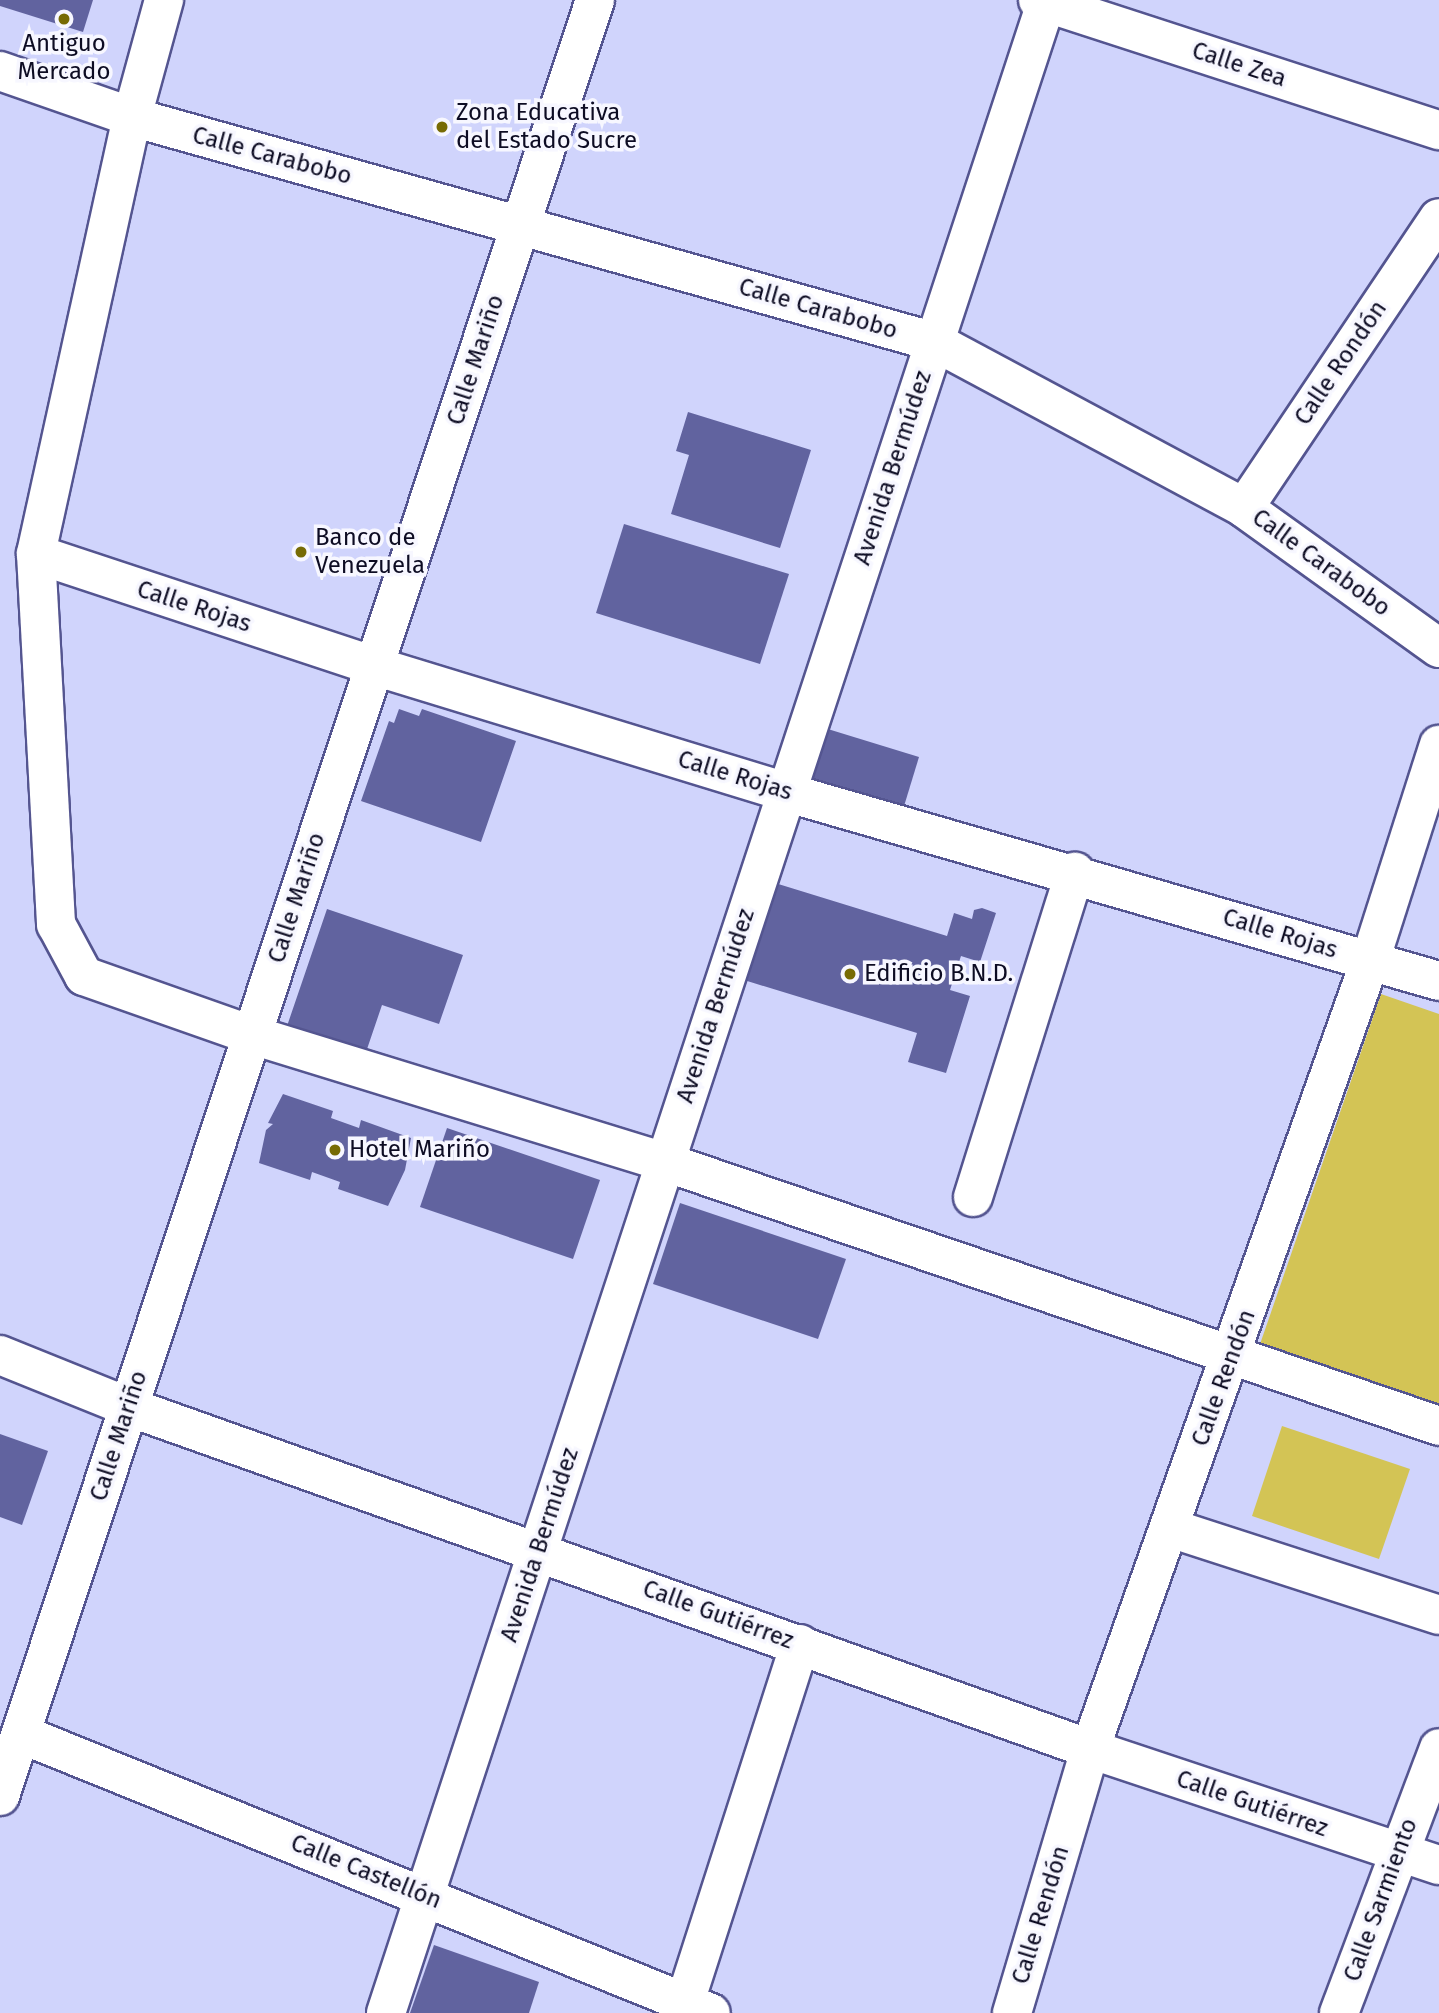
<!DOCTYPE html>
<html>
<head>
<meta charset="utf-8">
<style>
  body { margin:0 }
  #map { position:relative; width:1439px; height:2013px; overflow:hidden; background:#d0d4fc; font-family:"Fira Sans",sans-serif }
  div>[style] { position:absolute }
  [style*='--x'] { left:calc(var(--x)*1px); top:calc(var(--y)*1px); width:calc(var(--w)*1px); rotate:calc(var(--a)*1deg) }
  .green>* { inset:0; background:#d3c455 }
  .building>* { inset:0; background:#61639f }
  .roads { filter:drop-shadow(2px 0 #545590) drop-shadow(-2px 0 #545590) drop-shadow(0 2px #545590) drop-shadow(0 -2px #545590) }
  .minor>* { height:38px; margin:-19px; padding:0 19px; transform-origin:19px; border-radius:19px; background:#fff }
  .dots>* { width:19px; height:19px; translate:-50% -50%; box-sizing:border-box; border:4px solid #f7f7ff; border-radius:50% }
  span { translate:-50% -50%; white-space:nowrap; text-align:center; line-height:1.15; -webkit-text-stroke:7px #f7f7ff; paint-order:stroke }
  .poi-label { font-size:24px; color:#0d0c23 }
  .left { translate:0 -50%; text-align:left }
  .street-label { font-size:24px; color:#0d0c23 }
</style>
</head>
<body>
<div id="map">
  <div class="green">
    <i style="clip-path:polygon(1381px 994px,1439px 1014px,1439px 1405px,1259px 1347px)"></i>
    <i style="clip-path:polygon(1282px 1426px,1410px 1469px,1379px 1559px,1252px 1516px)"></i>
  </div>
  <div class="building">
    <i style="clip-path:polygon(0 0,93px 0,83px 32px,0 6px)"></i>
    <i style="clip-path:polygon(688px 412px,811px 450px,780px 548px,671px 514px,689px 455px,676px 451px)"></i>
    <i style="clip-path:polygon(624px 524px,789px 574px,760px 664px,596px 613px)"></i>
    <i style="clip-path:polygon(399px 709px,419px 716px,422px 709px,516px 741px,481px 842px,361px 801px,389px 721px,394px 723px)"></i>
    <i style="clip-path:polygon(818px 726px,919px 757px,901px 816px,808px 788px)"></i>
    <i style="clip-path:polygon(775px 883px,947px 936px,954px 913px,972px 919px,974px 910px,982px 908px,996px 913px,980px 962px,961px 956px,957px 968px,950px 990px,970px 996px,946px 1073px,908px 1062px,917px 1033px,744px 980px)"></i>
    <i style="clip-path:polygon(327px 909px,463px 955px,439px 1024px,382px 1005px,365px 1055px,286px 1029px)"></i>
    <i style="clip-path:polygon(283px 1094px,333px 1111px,331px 1118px,359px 1128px,361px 1120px,411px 1138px,405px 1170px,388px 1206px,338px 1189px,340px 1182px,312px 1172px,310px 1180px,259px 1163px,266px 1130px,273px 1124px,268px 1123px)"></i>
    <i style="clip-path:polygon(447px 1128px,600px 1180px,573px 1259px,420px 1207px)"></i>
    <i style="clip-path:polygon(680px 1203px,846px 1259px,818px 1339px,653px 1284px)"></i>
    <i style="clip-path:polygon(0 1434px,48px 1451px,22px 1525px,0 1517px)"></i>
    <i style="clip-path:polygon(434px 1945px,539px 1982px,529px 2013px,410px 2013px)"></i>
  </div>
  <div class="roads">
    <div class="minor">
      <i style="--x:164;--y:0;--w:121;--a:105.3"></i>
      <i style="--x:132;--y:117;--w:447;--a:102.4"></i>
      <i style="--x:36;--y:554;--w:371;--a:86.9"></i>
      <i style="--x:56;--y:924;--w:59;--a:61.7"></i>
      <i style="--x:84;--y:976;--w:178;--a:19.4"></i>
      <i style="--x:252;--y:1035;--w:432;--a:17.1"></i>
      <i style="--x:665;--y:1162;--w:818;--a:18.83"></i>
      <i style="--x:1038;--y:0;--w:422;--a:18"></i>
      <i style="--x:0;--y:71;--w:140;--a:19.2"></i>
      <i style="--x:132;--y:117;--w:834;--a:15.65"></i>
      <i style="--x:935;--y:342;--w:351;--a:28.2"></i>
      <i style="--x:1244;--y:508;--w:240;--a:35.7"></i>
      <i style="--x:1244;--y:508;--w:349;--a:-56.1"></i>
      <i style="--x:36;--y:554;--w:356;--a:18.3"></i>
      <i style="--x:374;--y:666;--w:430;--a:17"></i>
      <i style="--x:785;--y:792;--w:681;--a:16.12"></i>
      <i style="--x:973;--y:1197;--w:341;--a:-72.6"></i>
      <i style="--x:0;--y:1355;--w:139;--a:22"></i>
      <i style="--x:129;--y:1407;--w:1020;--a:19.59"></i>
      <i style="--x:1090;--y:1749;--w:368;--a:18.4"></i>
      <i style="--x:1170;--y:1528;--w:283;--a:17.9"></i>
      <i style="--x:21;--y:1734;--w:744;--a:22.02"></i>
      <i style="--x:0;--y:1796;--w:1892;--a:-71.67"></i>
      <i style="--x:685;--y:2002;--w:376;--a:-72.2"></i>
      <i style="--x:386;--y:2013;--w:2119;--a:-71.82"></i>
      <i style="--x:1012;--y:2013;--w:275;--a:-73.5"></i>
      <i style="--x:1090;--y:1749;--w:836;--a:-70.44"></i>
      <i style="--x:1370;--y:961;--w:227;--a:-72.3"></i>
      <i style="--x:1339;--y:2013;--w:283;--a:-69.3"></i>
    </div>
  </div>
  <div class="dots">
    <i style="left:64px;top:19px;background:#776b04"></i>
    <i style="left:442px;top:127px;background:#776b04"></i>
    <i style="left:301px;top:552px;background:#776b04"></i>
    <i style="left:850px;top:974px;background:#776b04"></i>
    <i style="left:335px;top:1150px;background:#776b04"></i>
  </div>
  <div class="poi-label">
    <span style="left:64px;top:58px">Antiguo<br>Mercado</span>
    <span class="left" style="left:456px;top:127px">Zona Educativa<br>del Estado Sucre</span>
    <span class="left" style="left:315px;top:552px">Banco de<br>Venezuela</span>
    <span class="left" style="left:864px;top:974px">Edificio B.N.D.</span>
    <span class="left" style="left:349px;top:1150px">Hotel Mariño</span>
  </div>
  <div class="street-label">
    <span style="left:1239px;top:65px;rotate:18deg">Calle Zea</span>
    <span style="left:272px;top:156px;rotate:15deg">Calle Carabobo</span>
    <span style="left:818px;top:309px;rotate:16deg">Calle Carabobo</span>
    <span style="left:476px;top:360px;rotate:-72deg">Calle Mariño</span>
    <span style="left:1341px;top:363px;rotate:-56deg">Calle Rondón</span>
    <span style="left:893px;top:468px;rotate:-72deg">Avenida Bermúdez</span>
    <span style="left:1321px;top:563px;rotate:36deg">Calle Carabobo</span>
    <span style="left:194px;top:607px;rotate:18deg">Calle Rojas</span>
    <span style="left:735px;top:776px;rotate:17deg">Calle Rojas</span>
    <span style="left:297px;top:898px;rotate:-72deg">Calle Mariño</span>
    <span style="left:1280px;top:934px;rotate:17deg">Calle Rojas</span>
    <span style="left:716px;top:1006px;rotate:-72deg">Avenida Bermúdez</span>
    <span style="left:1224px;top:1378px;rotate:-70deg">Calle Rendón</span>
    <span style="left:119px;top:1436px;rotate:-72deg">Calle Mariño</span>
    <span style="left:540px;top:1545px;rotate:-72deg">Avenida Bermúdez</span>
    <span style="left:718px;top:1615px;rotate:20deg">Calle Gutiérrez</span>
    <span style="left:1252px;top:1804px;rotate:19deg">Calle Gutiérrez</span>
    <span style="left:366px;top:1872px;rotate:22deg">Calle Castellón</span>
    <span style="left:1381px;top:1900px;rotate:-70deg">Calle Sarmiento</span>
    <span style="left:1041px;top:1915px;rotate:-73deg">Calle Rendón</span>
  </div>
</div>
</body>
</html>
